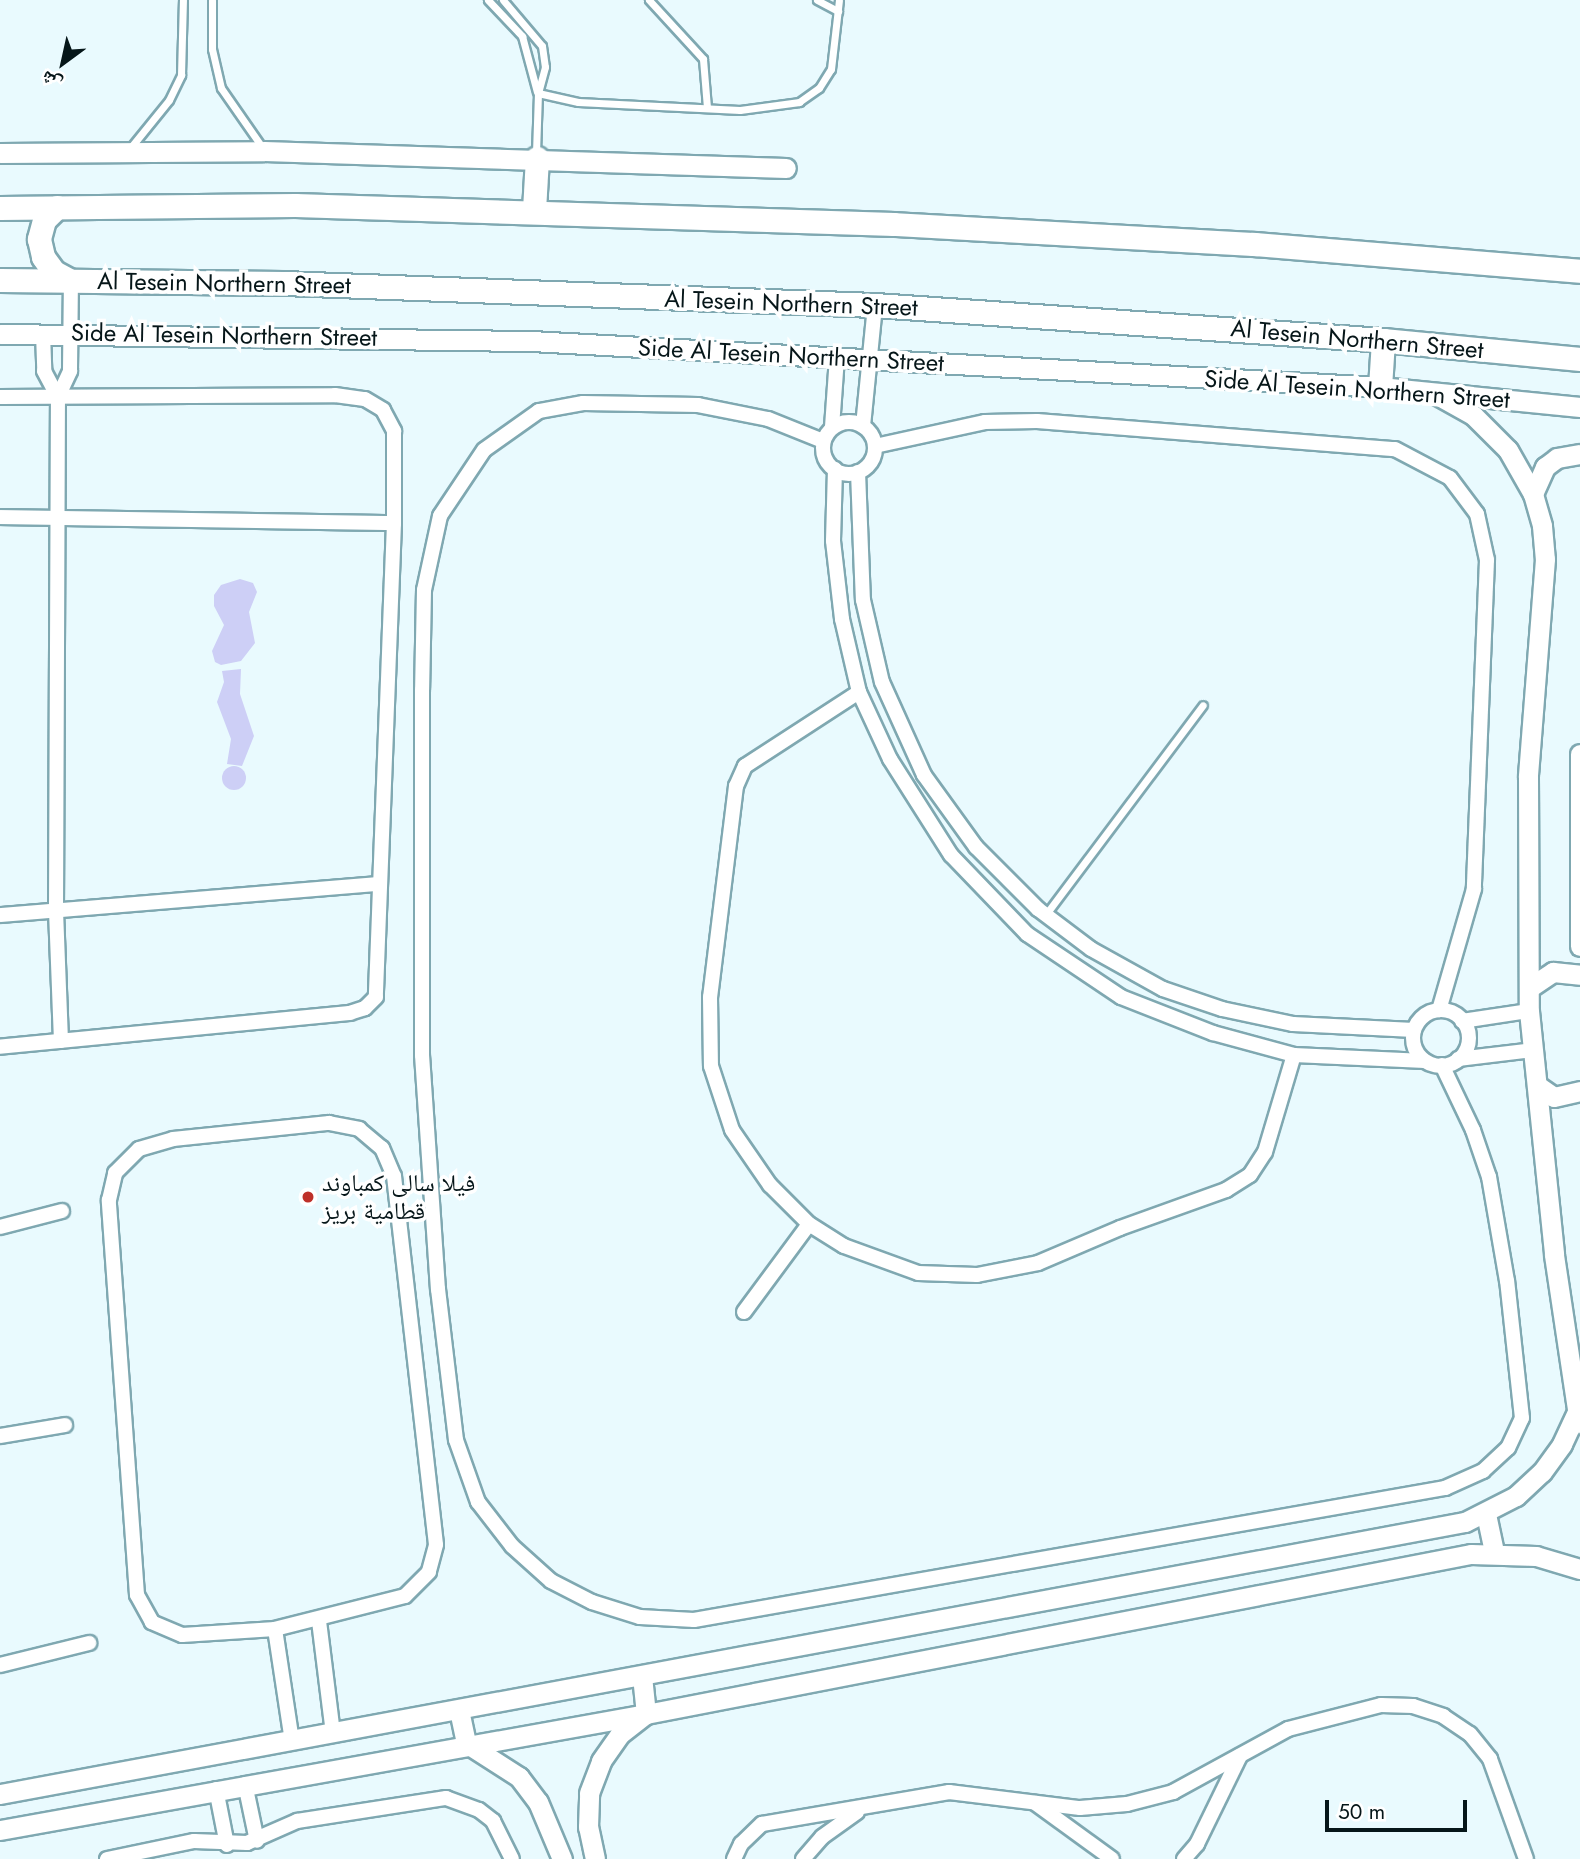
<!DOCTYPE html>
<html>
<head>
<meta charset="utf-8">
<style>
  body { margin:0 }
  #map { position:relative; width:1580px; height:1859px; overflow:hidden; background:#e9fafe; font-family:Jost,"Noto Naskh Arabic",sans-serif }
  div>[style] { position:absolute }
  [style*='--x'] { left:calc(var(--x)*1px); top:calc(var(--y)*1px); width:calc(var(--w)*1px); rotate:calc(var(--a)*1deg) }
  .water>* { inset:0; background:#cdcff6 }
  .round { border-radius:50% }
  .roads { filter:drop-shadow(2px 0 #7fa8b1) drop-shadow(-2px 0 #7fa8b1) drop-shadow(0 2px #7fa8b1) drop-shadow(0 -2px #7fa8b1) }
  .service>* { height:7px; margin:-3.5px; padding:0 3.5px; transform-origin:3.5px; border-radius:3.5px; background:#fff }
  .minor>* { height:14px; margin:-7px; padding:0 7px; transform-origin:7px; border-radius:7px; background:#fff }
  .minor>.ring { margin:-7px; padding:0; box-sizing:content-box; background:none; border:14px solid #fff; border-radius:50% }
  .tertiary>* { height:19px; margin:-9.5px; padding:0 9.5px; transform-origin:9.5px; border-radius:9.5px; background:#fff }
  .primary>* { height:23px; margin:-11.5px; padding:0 11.5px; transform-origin:11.5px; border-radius:11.5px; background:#fff }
  .dots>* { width:19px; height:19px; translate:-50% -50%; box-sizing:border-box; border:4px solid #fff; border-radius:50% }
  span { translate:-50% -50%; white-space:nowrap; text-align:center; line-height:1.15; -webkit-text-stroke:7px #fff; paint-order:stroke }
  .street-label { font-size:24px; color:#061619 }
  .poi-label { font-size:24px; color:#061619 }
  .left { translate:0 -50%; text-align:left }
  .north { position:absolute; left:28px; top:28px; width:70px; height:70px; -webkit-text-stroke:5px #fff; paint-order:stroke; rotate:213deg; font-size:19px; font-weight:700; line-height:28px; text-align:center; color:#061619 }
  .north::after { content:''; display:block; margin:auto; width:24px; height:32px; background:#061619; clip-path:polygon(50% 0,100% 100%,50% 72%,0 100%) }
  .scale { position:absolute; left:1325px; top:1800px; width:142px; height:32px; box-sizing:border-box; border:4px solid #061619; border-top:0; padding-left:9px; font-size:21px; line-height:24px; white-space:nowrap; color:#061619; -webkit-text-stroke:5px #fff; paint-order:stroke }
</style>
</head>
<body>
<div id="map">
  <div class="water">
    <i style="clip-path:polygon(240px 579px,253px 583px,257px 592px,249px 612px,255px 643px,241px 661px,221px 665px,215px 662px,212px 651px,224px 625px,214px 606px,214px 595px,221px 585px)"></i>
    <i style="clip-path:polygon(241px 669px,240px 694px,254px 736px,242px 766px,227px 764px,231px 739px,217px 702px,224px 682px,222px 671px)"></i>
    <i class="round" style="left:222px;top:766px;width:24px;height:24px"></i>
  </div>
  <div class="roads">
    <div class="service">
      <i style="--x:212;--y:0;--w:49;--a:90"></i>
      <i style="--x:212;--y:49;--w:40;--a:77"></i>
      <i style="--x:221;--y:88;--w:72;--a:55.2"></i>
      <i style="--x:488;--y:0;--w:50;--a:46.6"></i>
      <i style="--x:522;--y:36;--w:58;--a:75"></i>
      <i style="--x:503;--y:0;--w:60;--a:49.7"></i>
      <i style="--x:542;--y:46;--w:21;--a:82"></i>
      <i style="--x:545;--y:67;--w:27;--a:105"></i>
      <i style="--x:538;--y:93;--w:61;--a:91.9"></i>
      <i style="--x:649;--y:0;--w:80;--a:47.5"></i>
      <i style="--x:703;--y:59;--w:49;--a:85.3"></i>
      <i style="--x:817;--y:0;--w:24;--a:28"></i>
      <i style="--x:538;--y:93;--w:41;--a:12.7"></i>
      <i style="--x:578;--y:102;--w:162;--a:2.8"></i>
      <i style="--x:740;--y:110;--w:60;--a:-7.7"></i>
      <i style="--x:799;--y:102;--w:24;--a:-35"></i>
      <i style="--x:819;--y:88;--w:22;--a:-58"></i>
      <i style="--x:831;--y:69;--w:69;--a:-83.4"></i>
      <i style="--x:131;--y:147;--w:60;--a:-51"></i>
      <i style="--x:169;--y:100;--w:28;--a:-64"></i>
      <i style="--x:181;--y:75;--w:75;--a:-88.5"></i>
      <i style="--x:1046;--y:914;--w:261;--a:-53.1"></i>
    </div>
    <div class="minor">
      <i style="--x:43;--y:333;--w:38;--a:88"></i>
      <i style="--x:44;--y:371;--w:30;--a:62"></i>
      <i style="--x:0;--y:397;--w:335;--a:-0.3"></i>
      <i style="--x:335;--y:395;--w:30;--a:8"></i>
      <i style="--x:365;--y:399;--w:21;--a:31"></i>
      <i style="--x:383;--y:410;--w:24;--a:62"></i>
      <i style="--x:394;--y:431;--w:92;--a:90"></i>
      <i style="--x:394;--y:523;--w:474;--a:92.2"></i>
      <i style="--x:376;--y:997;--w:16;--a:135"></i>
      <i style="--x:365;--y:1008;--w:16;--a:162"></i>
      <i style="--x:350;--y:1013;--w:352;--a:174.5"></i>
      <i class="ring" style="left:823px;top:422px;width:38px;height:38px"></i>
      <i style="--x:863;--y:426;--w:122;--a:-84.3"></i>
      <i style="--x:832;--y:427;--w:69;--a:-85.9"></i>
      <i style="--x:823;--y:441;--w:59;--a:-158.2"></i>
      <i style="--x:768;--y:419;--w:71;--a:-168.7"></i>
      <i style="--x:698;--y:405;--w:115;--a:-179"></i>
      <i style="--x:583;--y:403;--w:45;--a:169.7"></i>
      <i style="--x:539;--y:411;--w:67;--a:144.7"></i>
      <i style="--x:484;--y:450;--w:79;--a:123.7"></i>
      <i style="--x:440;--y:516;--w:76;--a:102.2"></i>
      <i style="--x:424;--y:590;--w:100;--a:91.1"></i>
      <i style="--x:422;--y:690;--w:365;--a:90"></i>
      <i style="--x:422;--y:1055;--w:235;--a:86.1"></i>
      <i style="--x:438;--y:1289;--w:152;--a:83.2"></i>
      <i style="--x:456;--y:1440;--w:66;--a:70.5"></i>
      <i style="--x:478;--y:1502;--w:56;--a:52.3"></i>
      <i style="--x:512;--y:1546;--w:52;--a:41.9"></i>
      <i style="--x:551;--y:1581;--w:46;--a:27.1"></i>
      <i style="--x:592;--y:1602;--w:50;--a:17.4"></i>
      <i style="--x:640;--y:1617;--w:54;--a:3.2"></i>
      <i style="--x:694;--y:1620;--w:763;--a:-9.97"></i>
      <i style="--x:1445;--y:1488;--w:42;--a:-24.1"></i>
      <i style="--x:1483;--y:1471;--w:34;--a:-43"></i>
      <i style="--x:1508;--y:1448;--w:33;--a:-65"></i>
      <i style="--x:1522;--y:1418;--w:138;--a:-96.2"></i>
      <i style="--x:1507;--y:1281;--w:106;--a:-99.8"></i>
      <i style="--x:1489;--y:1177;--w:50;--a:-108.8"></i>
      <i style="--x:1473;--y:1130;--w:72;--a:-115.5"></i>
      <i style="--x:875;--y:446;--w:113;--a:-12.3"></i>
      <i style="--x:985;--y:422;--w:52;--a:-1.1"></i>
      <i style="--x:1037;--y:421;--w:359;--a:4.5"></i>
      <i style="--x:1395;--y:449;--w:62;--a:27.8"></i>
      <i style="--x:1450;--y:478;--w:45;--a:53.1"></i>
      <i style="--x:1477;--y:514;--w:47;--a:77.7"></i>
      <i style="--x:1487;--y:560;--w:329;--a:92.3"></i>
      <i style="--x:1474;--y:889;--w:126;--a:106.1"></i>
      <i style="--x:835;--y:469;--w:72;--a:91.6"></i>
      <i style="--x:833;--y:541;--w:79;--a:83.4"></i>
      <i style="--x:842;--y:619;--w:75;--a:76.9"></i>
      <i style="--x:859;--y:692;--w:74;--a:65.2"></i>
      <i style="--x:890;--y:759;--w:114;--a:57.6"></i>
      <i style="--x:951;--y:855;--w:110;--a:46.1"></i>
      <i style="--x:1027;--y:934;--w:113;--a:33.8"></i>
      <i style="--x:1121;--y:997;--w:99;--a:21.4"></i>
      <i style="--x:1213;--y:1033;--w:84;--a:15.2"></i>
      <i style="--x:1294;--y:1055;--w:131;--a:2.6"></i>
      <i style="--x:858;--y:472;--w:128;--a:87.8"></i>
      <i style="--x:863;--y:600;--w:84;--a:77"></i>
      <i style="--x:882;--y:682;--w:102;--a:65.7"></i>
      <i style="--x:924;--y:775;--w:89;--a:54.2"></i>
      <i style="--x:976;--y:847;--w:88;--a:45"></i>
      <i style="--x:1038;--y:909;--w:66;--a:37"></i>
      <i style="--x:1091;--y:949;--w:82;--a:29.1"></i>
      <i style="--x:1163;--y:989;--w:62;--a:18.7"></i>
      <i style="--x:1222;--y:1009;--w:73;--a:11.9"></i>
      <i style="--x:1293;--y:1024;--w:121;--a:2.8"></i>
      <i style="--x:0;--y:517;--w:394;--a:0.9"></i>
      <i style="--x:859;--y:692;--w:136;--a:147"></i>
      <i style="--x:745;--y:766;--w:22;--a:114"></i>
      <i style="--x:736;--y:786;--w:213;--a:97"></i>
      <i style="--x:710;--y:997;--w:69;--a:89.2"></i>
      <i style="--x:711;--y:1066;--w:67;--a:71.8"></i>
      <i style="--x:732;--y:1130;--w:67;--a:55.4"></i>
      <i style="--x:770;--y:1185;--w:55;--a:45"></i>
      <i style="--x:809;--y:1224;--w:41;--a:32.2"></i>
      <i style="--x:844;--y:1246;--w:79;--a:20"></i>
      <i style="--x:918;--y:1273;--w:59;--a:1.9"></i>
      <i style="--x:977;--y:1275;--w:62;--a:-11.1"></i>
      <i style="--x:1038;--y:1263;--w:89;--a:-23.1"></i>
      <i style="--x:1120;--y:1228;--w:113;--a:-19.7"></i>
      <i style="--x:1226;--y:1190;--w:28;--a:-32"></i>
      <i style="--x:1250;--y:1175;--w:27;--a:-57"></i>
      <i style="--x:1265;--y:1152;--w:101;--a:-73.4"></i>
      <i style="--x:0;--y:915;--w:379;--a:-4.7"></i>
      <i class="ring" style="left:1413px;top:1010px;width:42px;height:42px"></i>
      <i style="--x:1462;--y:1021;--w:68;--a:-8.5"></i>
      <i style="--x:61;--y:1041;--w:132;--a:-92.2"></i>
      <i style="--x:56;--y:909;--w:512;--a:-89.78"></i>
      <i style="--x:58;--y:397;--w:29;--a:-65"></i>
      <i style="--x:70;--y:371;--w:90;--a:-89.4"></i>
      <i style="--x:1458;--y:1059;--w:77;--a:-6.8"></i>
      <i style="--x:329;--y:1123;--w:31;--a:11"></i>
      <i style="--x:359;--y:1129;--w:30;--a:40"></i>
      <i style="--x:382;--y:1148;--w:30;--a:67"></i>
      <i style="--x:394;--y:1176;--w:371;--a:83.5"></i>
      <i style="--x:436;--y:1545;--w:28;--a:105"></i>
      <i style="--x:429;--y:1572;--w:34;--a:135"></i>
      <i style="--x:405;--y:1596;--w:134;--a:165.8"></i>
      <i style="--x:275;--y:1629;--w:93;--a:176.3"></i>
      <i style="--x:182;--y:1635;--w:33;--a:-157"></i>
      <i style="--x:152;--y:1622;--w:31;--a:-119"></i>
      <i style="--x:137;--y:1595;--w:396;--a:-94.1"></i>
      <i style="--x:109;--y:1200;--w:28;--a:-77"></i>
      <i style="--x:115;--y:1173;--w:34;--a:-45"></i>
      <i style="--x:139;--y:1149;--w:35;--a:-16"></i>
      <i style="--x:173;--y:1139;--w:157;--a:-5.9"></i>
      <i style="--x:0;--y:1227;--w:64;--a:-14.5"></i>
      <i style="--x:744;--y:1312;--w:109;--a:-53.5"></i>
      <i style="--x:0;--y:1436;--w:66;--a:-9.6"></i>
      <i style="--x:319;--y:1621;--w:113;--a:82.9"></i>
      <i style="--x:275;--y:1629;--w:114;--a:81.4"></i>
      <i style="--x:0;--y:1665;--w:92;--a:-13.9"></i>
      <i style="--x:245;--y:1784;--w:58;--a:78.1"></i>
      <i style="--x:216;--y:1789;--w:57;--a:78.9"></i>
      <i style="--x:1035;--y:1803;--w:95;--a:36"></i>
      <i style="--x:107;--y:1859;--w:89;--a:-11.7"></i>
      <i style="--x:194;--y:1841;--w:53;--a:2.2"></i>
      <i style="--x:247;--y:1843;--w:55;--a:-23.7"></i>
      <i style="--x:297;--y:1821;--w:151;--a:-8.8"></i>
      <i style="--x:446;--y:1798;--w:35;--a:20"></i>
      <i style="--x:479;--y:1810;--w:18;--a:38"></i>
      <i style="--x:493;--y:1821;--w:42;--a:63.4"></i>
      <i style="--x:734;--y:1859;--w:17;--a:-65"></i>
      <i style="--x:741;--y:1844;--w:29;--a:-44"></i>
      <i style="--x:762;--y:1824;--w:190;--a:-9.7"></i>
      <i style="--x:949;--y:1792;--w:132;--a:7"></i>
      <i style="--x:1080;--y:1808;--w:47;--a:-4.9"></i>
      <i style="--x:1127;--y:1804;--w:48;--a:-14.6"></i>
      <i style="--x:1173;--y:1792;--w:131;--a:-28.7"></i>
      <i style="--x:1288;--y:1729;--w:96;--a:-14.5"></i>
      <i style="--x:1381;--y:1705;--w:32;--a:2"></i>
      <i style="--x:1413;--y:1706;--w:32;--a:18"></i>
      <i style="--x:1443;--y:1716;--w:32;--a:34"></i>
      <i style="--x:1470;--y:1734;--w:32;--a:51"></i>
      <i style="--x:1490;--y:1759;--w:106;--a:70.2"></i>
      <i style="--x:803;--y:1859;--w:29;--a:-49"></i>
      <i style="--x:822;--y:1837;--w:43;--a:-35.5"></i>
      <i style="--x:1184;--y:1859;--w:20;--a:-49"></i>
      <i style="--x:1197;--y:1844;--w:98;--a:-64"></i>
    </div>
    <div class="tertiary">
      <i style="--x:0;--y:153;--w:264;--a:-0.4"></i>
      <i style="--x:264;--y:151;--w:522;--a:1.87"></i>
      <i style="--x:0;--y:334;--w:531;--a:0.76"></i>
      <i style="--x:531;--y:341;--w:850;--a:3.1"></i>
      <i style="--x:1380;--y:387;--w:201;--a:5.7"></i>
      <i style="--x:1437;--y:395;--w:41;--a:29.1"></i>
      <i style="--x:1473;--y:415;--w:49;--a:45"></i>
      <i style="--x:1508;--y:450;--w:51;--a:60.4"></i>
      <i style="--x:1533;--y:494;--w:33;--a:74"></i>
      <i style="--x:1542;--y:526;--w:33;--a:85"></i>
      <i style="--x:1545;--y:559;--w:219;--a:94.5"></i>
      <i style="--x:1528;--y:777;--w:234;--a:89.8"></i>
      <i style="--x:1529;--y:1011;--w:245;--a:84.1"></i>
      <i style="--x:1554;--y:1255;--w:170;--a:81.5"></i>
      <i style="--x:1533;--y:494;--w:30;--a:-66"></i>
      <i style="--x:1545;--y:467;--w:15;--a:-37"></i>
      <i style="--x:1557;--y:458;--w:23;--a:-10"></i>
      <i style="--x:1580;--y:754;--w:192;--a:90"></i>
      <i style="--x:1529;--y:988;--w:29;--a:-34"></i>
      <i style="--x:1553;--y:972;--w:27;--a:6"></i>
      <i style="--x:1538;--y:1086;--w:19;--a:35"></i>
      <i style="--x:1554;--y:1097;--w:27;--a:-13"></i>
      <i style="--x:1486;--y:1514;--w:39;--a:78"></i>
      <i style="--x:459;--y:1710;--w:34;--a:78"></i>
      <i style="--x:466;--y:1743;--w:63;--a:32.7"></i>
      <i style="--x:519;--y:1777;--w:31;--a:53"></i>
      <i style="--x:538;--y:1802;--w:62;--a:67.2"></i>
      <i style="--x:0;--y:1794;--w:1490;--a:-10.52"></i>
      <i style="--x:1465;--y:1522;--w:57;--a:-27"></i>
      <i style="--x:1516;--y:1496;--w:35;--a:-43"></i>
      <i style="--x:1542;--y:1472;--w:34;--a:-54"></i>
      <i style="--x:1562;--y:1444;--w:35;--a:-65"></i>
      <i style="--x:0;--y:1830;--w:656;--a:-10.18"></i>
      <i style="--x:646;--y:1714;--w:840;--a:-10.98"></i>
      <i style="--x:1471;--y:1554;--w:65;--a:1.8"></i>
      <i style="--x:1536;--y:1556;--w:46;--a:16.5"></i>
      <i style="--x:595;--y:1859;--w:33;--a:-102"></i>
      <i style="--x:588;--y:1827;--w:34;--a:-88"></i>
      <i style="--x:589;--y:1793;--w:34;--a:-69"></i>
      <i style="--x:601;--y:1761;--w:33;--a:-55"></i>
      <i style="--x:620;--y:1734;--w:33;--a:-38"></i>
      <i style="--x:646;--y:1714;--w:38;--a:-96"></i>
    </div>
    <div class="primary">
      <i style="--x:57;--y:207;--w:18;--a:135"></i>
      <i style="--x:44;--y:220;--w:20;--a:105"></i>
      <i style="--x:39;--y:239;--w:18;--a:77"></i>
      <i style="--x:43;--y:257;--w:19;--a:54"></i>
      <i style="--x:54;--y:272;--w:19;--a:28"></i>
      <i style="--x:0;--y:208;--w:295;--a:-0.6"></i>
      <i style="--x:295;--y:205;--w:599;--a:1.82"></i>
      <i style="--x:894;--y:224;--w:361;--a:3.2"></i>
      <i style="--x:1254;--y:244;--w:327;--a:4.7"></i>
      <i style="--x:534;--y:210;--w:52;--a:-86.7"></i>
      <i style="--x:0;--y:280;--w:283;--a:0.6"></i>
      <i style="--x:283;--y:283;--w:592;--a:2.13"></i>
      <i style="--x:875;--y:305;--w:509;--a:3.94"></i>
      <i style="--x:1383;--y:340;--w:198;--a:5.5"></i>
      <i style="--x:1380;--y:387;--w:47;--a:-86.3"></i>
    </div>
  </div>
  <div class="dots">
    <i style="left:308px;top:1197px;background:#be3029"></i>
  </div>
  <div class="street-label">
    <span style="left:224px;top:283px;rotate:1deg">Al Tesein Northern Street</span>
    <span style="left:791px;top:303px;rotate:2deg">Al Tesein Northern Street</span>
    <span style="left:224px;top:335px;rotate:1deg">Side Al Tesein Northern Street</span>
    <span style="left:1357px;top:339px;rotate:5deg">Al Tesein Northern Street</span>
    <span style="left:791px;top:355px;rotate:3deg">Side Al Tesein Northern Street</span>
    <span style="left:1357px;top:389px;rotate:4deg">Side Al Tesein Northern Street</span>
  </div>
  <div class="poi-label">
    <span class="left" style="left:322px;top:1197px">فيلا سالى كمباوند<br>قطامية بريز</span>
  </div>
  <div class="north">ش</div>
  <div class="scale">50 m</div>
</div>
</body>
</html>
